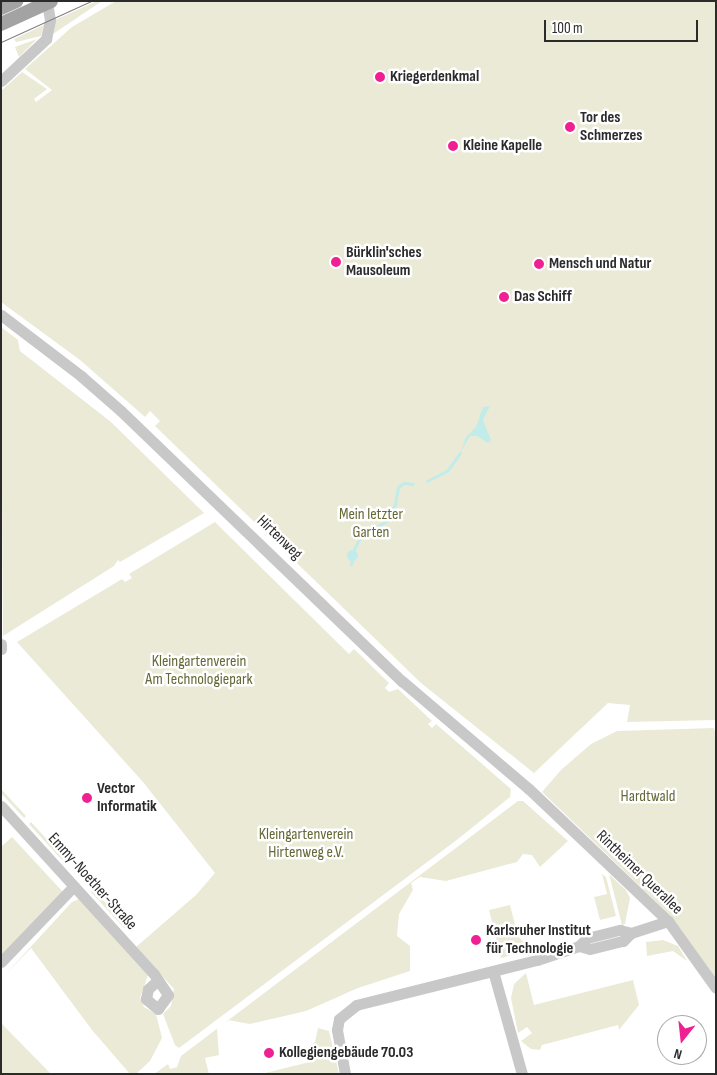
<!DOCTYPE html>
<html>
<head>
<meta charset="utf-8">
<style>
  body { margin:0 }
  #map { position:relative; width:717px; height:1075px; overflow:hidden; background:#fff; font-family:"Sofia Sans Condensed",sans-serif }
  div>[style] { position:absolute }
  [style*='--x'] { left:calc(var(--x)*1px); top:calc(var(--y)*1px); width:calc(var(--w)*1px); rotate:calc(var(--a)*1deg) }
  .green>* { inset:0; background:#ebead7 }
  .water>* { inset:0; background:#c2ece9 }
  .round { border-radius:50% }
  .stream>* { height:3px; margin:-1.5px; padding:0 1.5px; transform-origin:1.5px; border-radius:1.5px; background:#c2ece9 }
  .minor>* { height:11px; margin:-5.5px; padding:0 5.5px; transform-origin:5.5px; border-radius:5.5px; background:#c8c8c8 }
  .major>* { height:14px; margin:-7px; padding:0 7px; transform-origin:7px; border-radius:7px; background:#a3a3a3 }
  .tram>* { height:1px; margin:-0.5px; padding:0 0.5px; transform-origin:0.5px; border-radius:0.5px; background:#808080 }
  .dots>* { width:14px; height:14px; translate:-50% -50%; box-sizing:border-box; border:2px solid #fff; border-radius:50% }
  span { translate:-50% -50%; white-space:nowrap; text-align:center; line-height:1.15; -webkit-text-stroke:5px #fff; paint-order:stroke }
  .poi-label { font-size:16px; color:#2b2b2b; font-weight:700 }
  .left { translate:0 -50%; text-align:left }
  .park-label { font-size:16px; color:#666937 }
  .street-label { font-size:16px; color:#2b2b2b }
  .frame { position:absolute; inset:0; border:2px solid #2b2b2b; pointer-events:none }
  .north { position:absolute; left:657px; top:1015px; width:50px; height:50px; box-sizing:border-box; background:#fff; border:1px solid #aaa; border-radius:50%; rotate:196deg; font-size:14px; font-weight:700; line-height:20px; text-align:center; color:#2b2b2b }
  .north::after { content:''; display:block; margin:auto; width:18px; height:22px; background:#ef2192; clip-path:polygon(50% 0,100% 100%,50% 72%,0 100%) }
  .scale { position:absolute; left:544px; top:20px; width:154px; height:22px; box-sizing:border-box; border:2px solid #2b2b2b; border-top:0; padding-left:6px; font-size:15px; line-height:18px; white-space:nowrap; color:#2b2b2b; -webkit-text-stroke:4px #fff; paint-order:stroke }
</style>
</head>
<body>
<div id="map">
  <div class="green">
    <i style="clip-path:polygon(97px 1px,102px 1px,53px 34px,55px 20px)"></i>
    <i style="clip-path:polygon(116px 1px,716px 1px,716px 720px,627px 722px,630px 705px,608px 703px,534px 773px,421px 683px,155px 426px,160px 421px,150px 411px,145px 417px,80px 360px,1px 302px,1px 91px,22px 72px,47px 89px,34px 99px,36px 102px,52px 90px,25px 69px,72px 27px)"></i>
    <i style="clip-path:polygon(44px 25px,41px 36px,16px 42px,14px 39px)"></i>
    <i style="clip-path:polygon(37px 39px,19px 57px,15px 47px)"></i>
    <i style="clip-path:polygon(1px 327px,18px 340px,20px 351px,111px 422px,204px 513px,120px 562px,118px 560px,114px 566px,3px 636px)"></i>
    <i style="clip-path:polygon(215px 522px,349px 654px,354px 649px,389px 683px,385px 688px,389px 692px,398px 689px,432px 721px,428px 724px,432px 728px,436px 724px,511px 789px,510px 797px,458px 839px,179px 1048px,175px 1045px,163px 1014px,171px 1006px,174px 989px,136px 947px,196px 895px,215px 873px,143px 782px,17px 642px,122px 579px,125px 582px,132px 578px,129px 574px)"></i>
    <i style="clip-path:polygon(714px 728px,716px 737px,716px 979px,671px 916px,542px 792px,561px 770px,591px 744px,617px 731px)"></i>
    <i style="clip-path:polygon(1px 789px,26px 816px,24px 818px,1px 793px)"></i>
    <i style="clip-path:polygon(518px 801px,523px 801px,568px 841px,540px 867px,532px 855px,523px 854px,517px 862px,446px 881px,420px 877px,411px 883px,413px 890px,399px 914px,397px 936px,410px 946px,410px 971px,358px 988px,306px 1011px,250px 1024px,228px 1020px,217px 1029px,219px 1055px,205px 1058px,209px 1074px,154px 1074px,168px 1064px,170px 1069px,177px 1067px,181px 1056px)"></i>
    <i style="clip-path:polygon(541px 811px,626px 890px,630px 898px,625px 924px,622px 925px,609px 874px)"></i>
    <i style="clip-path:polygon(31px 822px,64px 858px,62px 860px,29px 824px)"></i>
    <i style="clip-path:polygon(12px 837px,63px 892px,1px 956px,1px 847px)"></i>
    <i style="clip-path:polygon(602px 874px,606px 877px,616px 916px,600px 920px,594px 897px,607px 894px)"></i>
    <i style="clip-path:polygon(93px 889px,126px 926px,124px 928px,91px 892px)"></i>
    <i style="clip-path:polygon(79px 899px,148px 975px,140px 998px,144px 1007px,156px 1014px,162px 1038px,150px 1061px,136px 1074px,130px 1074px,92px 1030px,31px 948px,1px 979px,72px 902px)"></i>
    <i style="clip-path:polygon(510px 905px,518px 936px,525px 944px,519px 953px,501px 958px,489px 910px)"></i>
    <i style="clip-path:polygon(663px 940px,678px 946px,687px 961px,673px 951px,647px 956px,646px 942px)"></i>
    <i style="clip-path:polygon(526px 973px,534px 1005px,633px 980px,639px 1005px,619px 1030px,618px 1025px,542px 1045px,540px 1050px,531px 1049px,521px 1041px,532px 1033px,527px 1027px,518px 1033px,511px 998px,514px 984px)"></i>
    <i style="clip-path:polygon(1px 1023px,51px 1074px,1px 1074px)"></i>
    <i style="clip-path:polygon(318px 1028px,329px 1031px,339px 1074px,261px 1074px,314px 1061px,310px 1046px,315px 1042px)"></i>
  </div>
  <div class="water">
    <i style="clip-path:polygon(490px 406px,483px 420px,491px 440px,488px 443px,477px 436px,470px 436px,460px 453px,466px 437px,476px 427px,483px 407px)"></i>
    <i class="round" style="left:346.5px;top:549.5px;width:11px;height:11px"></i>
  </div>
  <div class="stream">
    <i style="--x:427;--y:481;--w:22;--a:-27"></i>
    <i style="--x:447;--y:471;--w:22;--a:-54"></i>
    <i style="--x:354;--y:549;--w:11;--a:-63"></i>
    <i style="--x:359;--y:539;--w:34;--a:-34"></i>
    <i style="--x:387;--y:520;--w:18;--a:-63"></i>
    <i style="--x:395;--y:504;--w:17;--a:-80"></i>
    <i style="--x:398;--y:487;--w:7;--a:-34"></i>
    <i style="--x:404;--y:483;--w:9;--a:6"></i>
    <i style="--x:351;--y:564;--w:3;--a:-72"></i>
  </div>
  <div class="minor">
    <i style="--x:1;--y:81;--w:62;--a:-43"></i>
    <i style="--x:46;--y:39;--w:19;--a:-78"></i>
    <i style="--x:50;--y:20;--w:17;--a:-100"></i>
    <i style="--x:1;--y:315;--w:101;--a:37.3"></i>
    <i style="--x:81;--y:376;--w:53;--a:41.2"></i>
    <i style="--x:121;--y:411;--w:390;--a:43.9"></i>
    <i style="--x:402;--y:681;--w:167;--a:40.4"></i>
    <i style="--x:529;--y:789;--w:192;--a:43.5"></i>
    <i style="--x:668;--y:921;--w:82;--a:54.4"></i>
    <i style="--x:1;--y:644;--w:5;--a:90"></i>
    <i style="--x:1;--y:806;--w:227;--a:47.7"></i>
    <i style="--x:154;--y:974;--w:25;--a:56"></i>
    <i style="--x:168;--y:995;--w:17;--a:126"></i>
    <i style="--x:158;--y:1009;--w:16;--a:-140"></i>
    <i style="--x:146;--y:999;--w:10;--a:-79"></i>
    <i style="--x:148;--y:989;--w:13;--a:-42"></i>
    <i style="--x:579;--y:946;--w:11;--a:15"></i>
    <i style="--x:590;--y:949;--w:34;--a:-14"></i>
    <i style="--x:623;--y:941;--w:11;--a:-45"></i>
    <i style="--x:631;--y:933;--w:39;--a:-18"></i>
    <i style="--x:1;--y:962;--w:105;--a:-46.2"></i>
    <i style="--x:493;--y:971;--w:107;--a:74.3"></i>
    <i style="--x:345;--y:1074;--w:45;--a:-100.3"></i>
    <i style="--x:337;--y:1030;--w:11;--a:-80"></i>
    <i style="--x:339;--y:1019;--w:22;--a:-39"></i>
    <i style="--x:356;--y:1005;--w:187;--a:-14"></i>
    <i style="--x:537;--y:960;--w:44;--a:-18.4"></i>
    <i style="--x:579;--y:946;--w:11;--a:-45"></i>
    <i style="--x:587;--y:938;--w:34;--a:-14"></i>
    <i style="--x:620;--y:930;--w:11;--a:15"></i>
  </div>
  <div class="major">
    <i style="--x:1;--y:8;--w:17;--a:-25"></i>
    <i style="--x:1;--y:24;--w:55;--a:-24.7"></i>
  </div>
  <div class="tram">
    <i style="--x:1;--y:42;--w:99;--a:-24.5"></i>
  </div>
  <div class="dots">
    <i style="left:380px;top:77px;background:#ef2192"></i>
    <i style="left:570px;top:127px;background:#ef2192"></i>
    <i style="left:453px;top:146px;background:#ef2192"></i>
    <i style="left:336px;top:262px;background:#ef2192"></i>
    <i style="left:539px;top:264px;background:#ef2192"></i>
    <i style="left:504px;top:297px;background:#ef2192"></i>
    <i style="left:87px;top:798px;background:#ef2192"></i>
    <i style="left:476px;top:940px;background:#ef2192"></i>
    <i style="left:269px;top:1053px;background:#ef2192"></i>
  </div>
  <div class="poi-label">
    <span class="left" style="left:390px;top:77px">Kriegerdenkmal</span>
    <span class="left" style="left:580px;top:127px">Tor des<br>Schmerzes</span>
    <span class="left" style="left:463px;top:146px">Kleine Kapelle</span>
    <span class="left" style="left:346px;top:262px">Bürklin'sches<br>Mausoleum</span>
    <span class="left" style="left:549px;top:264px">Mensch und Natur</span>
    <span class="left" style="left:514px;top:297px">Das Schiff</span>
    <span class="left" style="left:97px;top:798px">Vector<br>Informatik</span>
    <span class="left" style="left:486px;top:940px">Karlsruher Institut<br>für Technologie</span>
    <span class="left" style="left:279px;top:1053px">Kollegiengebäude 70.03</span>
  </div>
  <div class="park-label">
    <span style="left:371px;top:524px">Mein letzter<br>Garten</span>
    <span style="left:199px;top:671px">Kleingartenverein<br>Am Technologiepark</span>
    <span style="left:648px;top:797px">Hardtwald</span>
    <span style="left:306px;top:844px">Kleingartenverein<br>Hirtenweg e.V.</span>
  </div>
  <div class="street-label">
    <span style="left:279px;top:538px;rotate:44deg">Hirtenweg</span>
    <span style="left:639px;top:873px;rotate:44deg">Rintheimer Querallee</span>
    <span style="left:92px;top:882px;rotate:48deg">Emmy-Noether-Straße</span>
  </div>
  <div class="frame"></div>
  <div class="north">N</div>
  <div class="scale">100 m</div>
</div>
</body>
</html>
